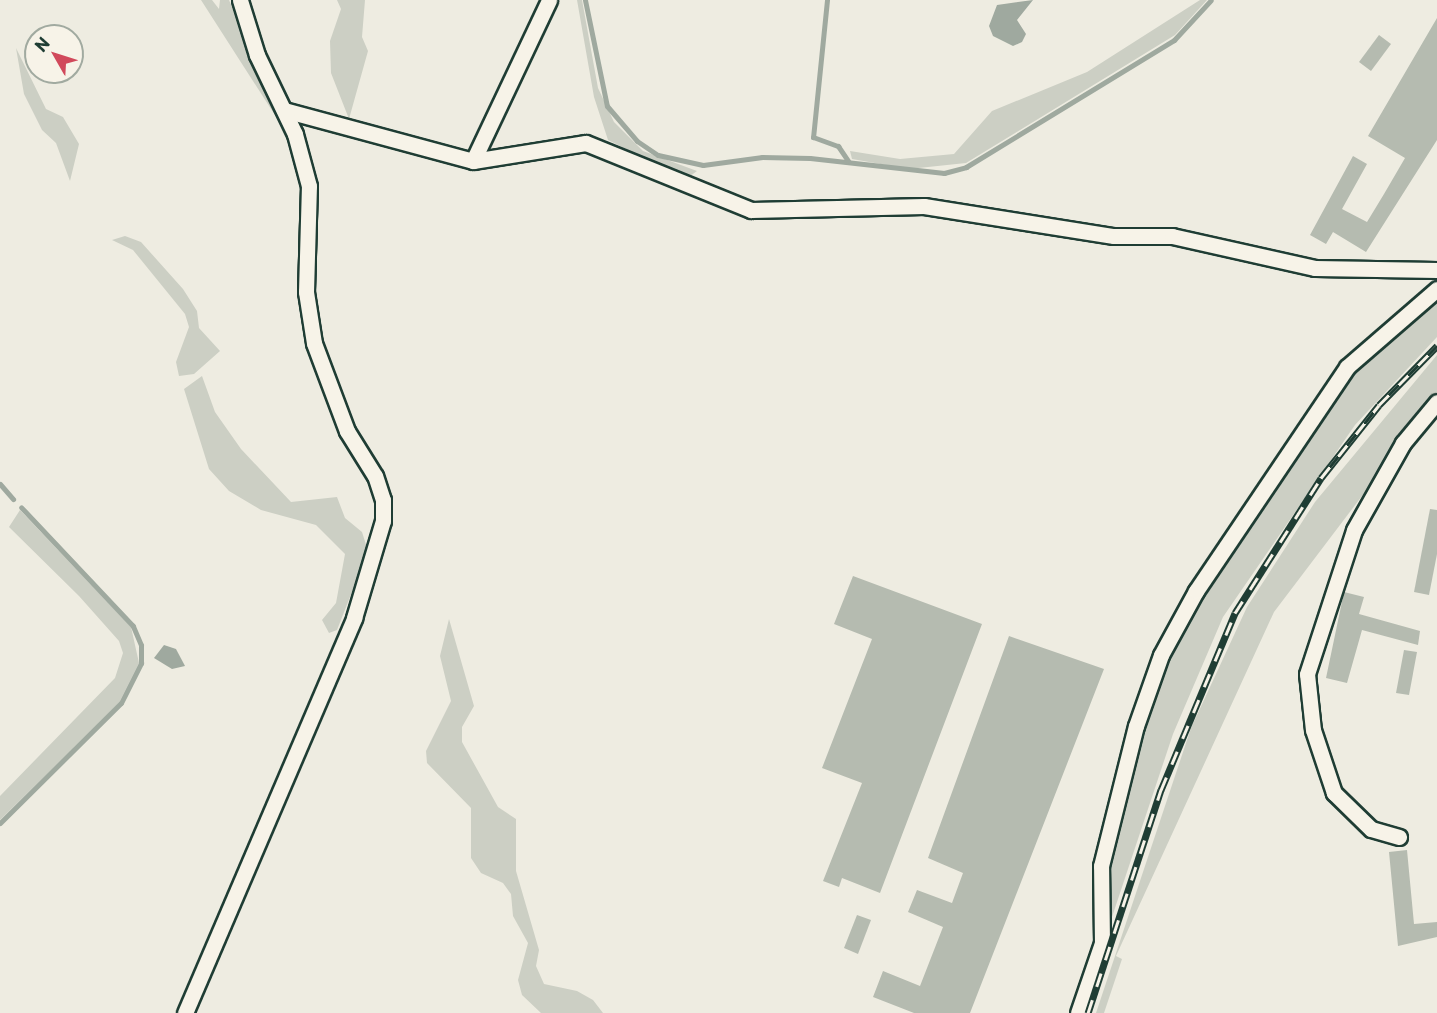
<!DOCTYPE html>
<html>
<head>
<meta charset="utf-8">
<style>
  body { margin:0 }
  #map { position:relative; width:1437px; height:1013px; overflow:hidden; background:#eeece1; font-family:"Playpen Sans",sans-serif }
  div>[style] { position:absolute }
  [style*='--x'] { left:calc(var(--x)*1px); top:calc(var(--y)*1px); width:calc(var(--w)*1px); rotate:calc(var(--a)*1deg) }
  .green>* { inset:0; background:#cccfc4 }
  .water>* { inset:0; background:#9fa99f }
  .stream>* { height:5px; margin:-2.5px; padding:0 2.5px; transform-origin:2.5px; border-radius:2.5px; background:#9fa99f }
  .building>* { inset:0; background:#b5bbb0 }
  .roads { filter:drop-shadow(2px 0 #1f3d34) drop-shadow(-2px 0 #1f3d34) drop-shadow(0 2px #1f3d34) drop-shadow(0 -2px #1f3d34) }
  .minor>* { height:15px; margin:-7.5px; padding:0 7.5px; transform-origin:7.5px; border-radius:7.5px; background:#f7f3e8 }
  .rail>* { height:7px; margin-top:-3.5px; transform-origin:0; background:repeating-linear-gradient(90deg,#f7f3e8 0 14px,#1f3d34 0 28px); box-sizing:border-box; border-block:2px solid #1f3d34 }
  span { translate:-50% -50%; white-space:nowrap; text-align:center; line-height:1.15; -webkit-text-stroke:6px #f7f3e8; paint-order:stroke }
  .north { position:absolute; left:24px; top:24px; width:60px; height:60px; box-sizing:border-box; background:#f7f3e8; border:2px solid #a1aaa0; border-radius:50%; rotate:309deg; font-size:16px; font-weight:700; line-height:24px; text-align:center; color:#1f3d34 }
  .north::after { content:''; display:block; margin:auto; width:21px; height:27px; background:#d1495b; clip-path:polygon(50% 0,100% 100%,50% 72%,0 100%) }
</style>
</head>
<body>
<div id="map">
  <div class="green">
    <i style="clip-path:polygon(201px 0,212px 0,219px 9px,220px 0,229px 0,280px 123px)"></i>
    <i style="clip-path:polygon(337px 0,365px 0,362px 37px,368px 51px,349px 119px,331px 73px,330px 41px,341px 9px)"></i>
    <i style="clip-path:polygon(577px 0,582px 0,598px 88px,614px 122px,643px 151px,697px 171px,686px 179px,608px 140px,594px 97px)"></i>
    <i style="clip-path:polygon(1200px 0,1207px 0,1175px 35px,966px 163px,909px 169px,852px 159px,850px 151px,900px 159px,954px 154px,992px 111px,1087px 72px)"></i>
    <i style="clip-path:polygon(16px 48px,46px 109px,63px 117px,79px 144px,70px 181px,56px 143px,42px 130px,24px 94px)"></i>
    <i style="clip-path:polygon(125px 236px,141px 242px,183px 289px,197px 311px,199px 328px,220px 351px,194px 374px,179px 376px,176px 362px,189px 327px,185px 314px,133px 250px,112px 240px)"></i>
    <i style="clip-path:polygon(1437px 294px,1437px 337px,1355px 425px,1223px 617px,1173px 734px,1106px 935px,1104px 867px,1166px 655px,1200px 592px,1350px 369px)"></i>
    <i style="clip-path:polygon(1437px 355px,1437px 397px,1274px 612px,1116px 956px,1122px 959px,1104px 1013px,1096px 1013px,1191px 728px,1247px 607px,1315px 502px)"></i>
    <i style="clip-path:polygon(202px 376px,215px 412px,241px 449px,291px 502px,337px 497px,345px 518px,362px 532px,368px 551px,337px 630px,329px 633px,322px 620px,336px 603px,345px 554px,316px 525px,261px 510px,229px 491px,209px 469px,184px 389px)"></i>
    <i style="clip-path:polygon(20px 510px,131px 627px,139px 663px,119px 703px,0 820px,0 796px,115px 678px,123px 653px,119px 641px,79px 596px,9px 527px)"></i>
    <i style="clip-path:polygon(449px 619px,474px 706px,462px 727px,462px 742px,498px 807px,516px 819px,516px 871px,539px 950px,536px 966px,544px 984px,577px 991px,593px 1000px,603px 1013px,541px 1013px,522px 995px,518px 980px,528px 943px,513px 916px,511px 894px,503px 883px,481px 873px,471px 858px,471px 808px,427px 763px,426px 751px,451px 701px,440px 656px)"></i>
  </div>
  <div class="water">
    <i style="clip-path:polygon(1033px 0,1017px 20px,1026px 34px,1022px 42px,1013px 46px,993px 36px,989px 26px,997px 5px)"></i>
    <i style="clip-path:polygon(164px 645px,176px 649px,185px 666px,172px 669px,154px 658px)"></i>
  </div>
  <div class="stream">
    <i style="--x:585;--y:0;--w:108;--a:78.3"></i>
    <i style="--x:607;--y:106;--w:46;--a:49.4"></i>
    <i style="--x:637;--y:141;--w:25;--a:34"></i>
    <i style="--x:658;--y:155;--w:46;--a:12.5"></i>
    <i style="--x:703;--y:165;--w:60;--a:-7.7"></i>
    <i style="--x:762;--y:157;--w:48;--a:1.2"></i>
    <i style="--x:810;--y:158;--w:135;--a:6.4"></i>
    <i style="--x:944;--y:173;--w:23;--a:-15"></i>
    <i style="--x:966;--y:167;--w:244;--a:-31.4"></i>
    <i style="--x:1174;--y:40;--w:54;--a:-47.2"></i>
    <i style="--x:827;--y:0;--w:138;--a:95.8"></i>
    <i style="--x:813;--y:137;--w:27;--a:20"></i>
    <i style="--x:838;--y:146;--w:18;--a:56"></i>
    <i style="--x:0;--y:484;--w:20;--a:49"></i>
    <i style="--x:0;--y:823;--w:170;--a:-44.8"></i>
    <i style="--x:121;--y:703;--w:45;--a:-63.4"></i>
    <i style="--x:141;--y:663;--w:18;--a:-90"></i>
    <i style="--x:141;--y:645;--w:21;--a:-113"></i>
    <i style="--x:133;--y:626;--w:163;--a:-133.3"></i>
  </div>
  <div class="building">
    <i style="clip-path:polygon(1437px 18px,1437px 140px,1366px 252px,1333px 232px,1326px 244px,1310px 235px,1353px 156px,1367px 164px,1342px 209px,1367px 222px,1384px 194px,1405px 158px,1368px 136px)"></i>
    <i style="clip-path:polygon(1379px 35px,1391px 44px,1371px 71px,1359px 62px)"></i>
    <i style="clip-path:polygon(1430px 509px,1437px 510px,1437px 554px,1429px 595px,1414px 592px)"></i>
    <i style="clip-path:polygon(853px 576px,982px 624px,880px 893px,842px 878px,839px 887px,823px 881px,862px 783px,822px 768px,872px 639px,834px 624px)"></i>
    <i style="clip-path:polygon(1344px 592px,1364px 597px,1359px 614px,1420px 631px,1418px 645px,1362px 630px,1347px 683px,1326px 678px)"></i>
    <i style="clip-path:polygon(1009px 636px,1104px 669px,970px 1013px,914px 1013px,873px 997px,883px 971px,920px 986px,943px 927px,908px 912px,917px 890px,952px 903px,963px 873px,928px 858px)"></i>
    <i style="clip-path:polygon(1404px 650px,1417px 652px,1409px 695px,1396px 693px)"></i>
    <i style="clip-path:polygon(1407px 850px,1414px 924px,1437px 922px,1437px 937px,1398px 946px,1389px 852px)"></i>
    <i style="clip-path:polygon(857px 915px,871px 920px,858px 954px,844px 948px)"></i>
  </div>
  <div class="roads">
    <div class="minor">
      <i style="--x:284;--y:110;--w:196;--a:15.1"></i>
      <i style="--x:473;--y:161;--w:114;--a:-9.1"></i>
      <i style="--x:586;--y:143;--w:178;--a:22.1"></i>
      <i style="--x:751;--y:210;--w:173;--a:-1.3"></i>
      <i style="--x:924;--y:206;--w:192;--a:9"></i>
      <i style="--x:1114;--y:236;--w:58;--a:0"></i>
      <i style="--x:1172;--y:236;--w:147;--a:12.6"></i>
      <i style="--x:1315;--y:268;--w:122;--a:0.9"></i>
      <i style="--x:473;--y:161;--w:178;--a:-64.7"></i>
      <i style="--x:1399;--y:837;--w:29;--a:-164"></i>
      <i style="--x:1371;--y:829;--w:52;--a:-135.8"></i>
      <i style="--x:1334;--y:793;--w:66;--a:-108.4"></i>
      <i style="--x:1313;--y:730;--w:56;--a:-96.1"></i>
      <i style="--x:1307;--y:674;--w:151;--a:-71.9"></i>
      <i style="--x:1354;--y:530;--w:100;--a:-60.6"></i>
      <i style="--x:1403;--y:443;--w:53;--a:-50.3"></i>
      <i style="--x:185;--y:1013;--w:430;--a:-66.8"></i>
      <i style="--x:354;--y:618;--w:101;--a:-73.4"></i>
      <i style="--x:383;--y:521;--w:21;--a:-90"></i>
      <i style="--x:383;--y:500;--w:25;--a:-108"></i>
      <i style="--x:375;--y:476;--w:53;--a:-121.9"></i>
      <i style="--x:347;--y:431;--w:94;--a:-110.6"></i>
      <i style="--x:314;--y:343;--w:52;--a:-98.9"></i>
      <i style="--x:306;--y:292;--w:106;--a:-88.4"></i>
      <i style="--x:309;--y:186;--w:54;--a:-105.1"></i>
      <i style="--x:295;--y:134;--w:88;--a:-115.7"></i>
      <i style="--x:257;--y:55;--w:58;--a:-107.2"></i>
      <i style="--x:1078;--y:1013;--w:74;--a:-71.1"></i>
      <i style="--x:1102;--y:943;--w:77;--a:-90.7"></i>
      <i style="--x:1101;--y:866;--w:144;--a:-76"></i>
      <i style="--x:1136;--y:726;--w:75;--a:-70.6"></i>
      <i style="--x:1161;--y:655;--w:73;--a:-61.3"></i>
      <i style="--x:1196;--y:591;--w:270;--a:-56"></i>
      <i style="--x:1347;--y:367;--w:119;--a:-40.9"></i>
    </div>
  </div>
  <div class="rail">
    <i style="--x:1088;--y:1013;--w:235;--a:-71.9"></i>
    <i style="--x:1161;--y:790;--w:192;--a:-67.3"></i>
    <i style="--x:1235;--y:613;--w:160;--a:-57.5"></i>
    <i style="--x:1321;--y:478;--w:93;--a:-51.5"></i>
    <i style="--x:1379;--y:405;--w:83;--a:-45.5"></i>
  </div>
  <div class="north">N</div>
</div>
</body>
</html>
